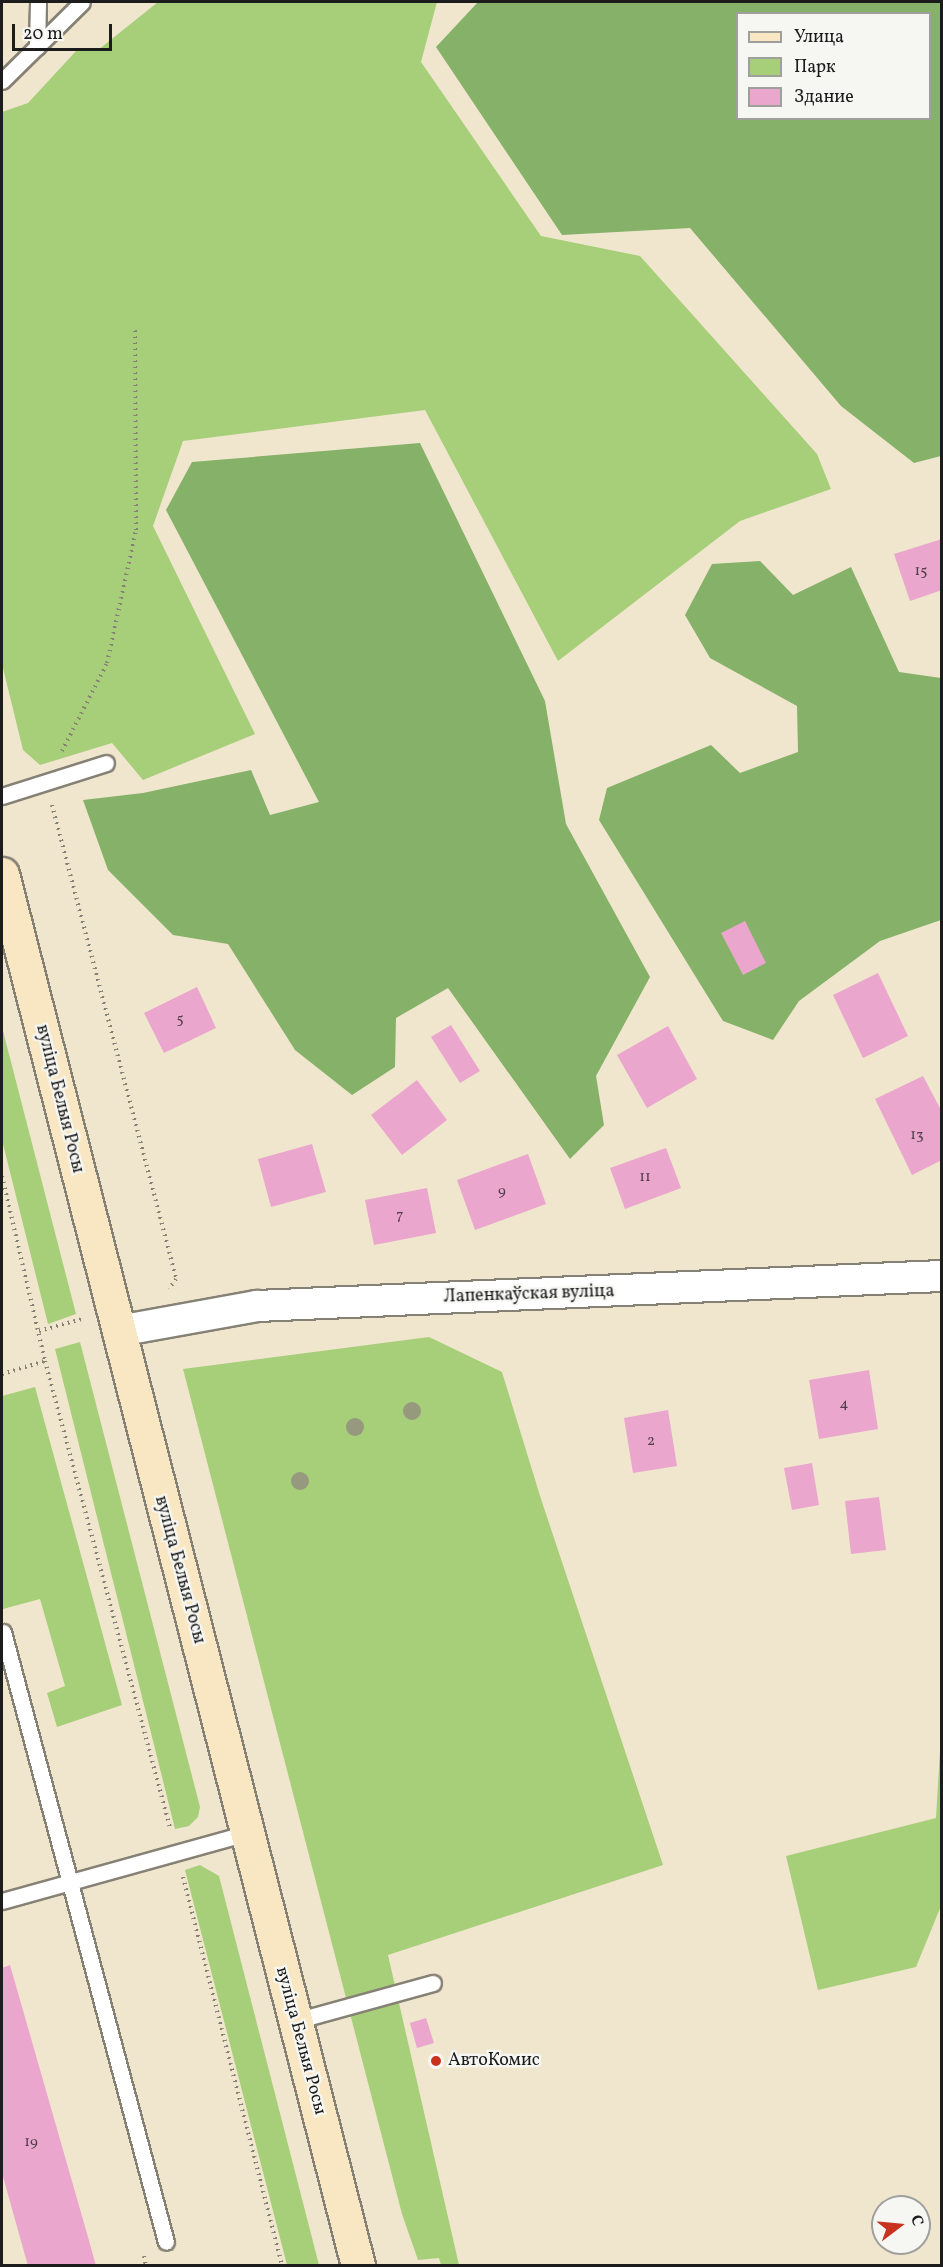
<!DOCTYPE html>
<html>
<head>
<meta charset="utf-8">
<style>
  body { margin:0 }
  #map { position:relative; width:943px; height:2267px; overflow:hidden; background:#f0e6ce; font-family:Vollkorn,serif }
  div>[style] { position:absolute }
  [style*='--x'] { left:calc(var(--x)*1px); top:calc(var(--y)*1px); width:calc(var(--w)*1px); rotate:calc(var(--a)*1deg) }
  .green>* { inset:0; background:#a7ce79 }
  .forest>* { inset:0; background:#85b169 }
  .building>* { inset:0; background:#eaa6cc }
  .path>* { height:4px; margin-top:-2px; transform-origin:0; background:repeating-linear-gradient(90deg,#868175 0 1.5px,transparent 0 6px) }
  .roads { filter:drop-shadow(2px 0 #868175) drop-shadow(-2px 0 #868175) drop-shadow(0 2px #868175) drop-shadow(0 -2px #868175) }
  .service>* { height:15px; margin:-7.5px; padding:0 7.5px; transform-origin:7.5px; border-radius:7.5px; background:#fff }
  .minor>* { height:30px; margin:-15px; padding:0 15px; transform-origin:15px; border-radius:15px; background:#fff }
  .secondary>* { height:33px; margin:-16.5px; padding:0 16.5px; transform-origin:16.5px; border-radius:16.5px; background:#f9e7c3 }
  .trees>* { width:18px; height:18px; margin:-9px; border-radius:50%; background:#96997e }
  .dots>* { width:16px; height:16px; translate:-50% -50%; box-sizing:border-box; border:3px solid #f6f6f2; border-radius:50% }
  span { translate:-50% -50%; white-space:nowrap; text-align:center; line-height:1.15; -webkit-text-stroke:4.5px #f6f6f2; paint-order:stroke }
  .number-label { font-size:15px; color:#503e48 }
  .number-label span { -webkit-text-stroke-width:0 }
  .street-label { font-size:18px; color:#1c1c1c }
  .poi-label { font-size:18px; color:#1c1c1c }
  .left { translate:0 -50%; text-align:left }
  .frame { position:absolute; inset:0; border:3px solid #1c1c1c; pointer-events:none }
  .legend { position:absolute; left:736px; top:12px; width:195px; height:108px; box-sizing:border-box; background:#f6f6f2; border:2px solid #9f9f9c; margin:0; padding:8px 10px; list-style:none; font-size:18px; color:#1c1c1c }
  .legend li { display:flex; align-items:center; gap:12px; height:30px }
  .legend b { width:30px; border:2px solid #9f9f9c }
  .north { position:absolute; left:871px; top:2195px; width:60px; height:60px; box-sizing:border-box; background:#f6f6f2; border:2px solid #9f9f9c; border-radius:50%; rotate:74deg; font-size:16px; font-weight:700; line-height:24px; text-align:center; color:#1c1c1c }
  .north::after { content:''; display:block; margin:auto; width:21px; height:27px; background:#c8321e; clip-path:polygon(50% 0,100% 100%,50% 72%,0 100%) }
  .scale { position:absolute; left:12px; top:24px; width:100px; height:27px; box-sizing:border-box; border:3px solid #1c1c1c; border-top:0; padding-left:8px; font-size:18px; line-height:21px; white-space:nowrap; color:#1c1c1c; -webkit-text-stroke:4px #f6f6f2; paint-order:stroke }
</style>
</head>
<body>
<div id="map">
  <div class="green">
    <i style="clip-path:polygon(158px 2px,437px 2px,421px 62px,541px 236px,640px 256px,817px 454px,831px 489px,740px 521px,558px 661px,425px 410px,183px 441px,153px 526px,255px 734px,143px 780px,112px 743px,40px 765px,23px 750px,2px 664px,2px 112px,28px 103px,77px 50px,98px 50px)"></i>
    <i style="clip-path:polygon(2px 1027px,76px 1314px,48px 1324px,2px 1140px)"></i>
    <i style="clip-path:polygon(429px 1337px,502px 1372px,541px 1499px,663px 1865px,388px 1955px,459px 2265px,441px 2265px,439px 2258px,418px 2260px,402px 2214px,183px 1369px)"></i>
    <i style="clip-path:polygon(80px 1342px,200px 1807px,198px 1817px,189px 1826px,175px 1829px,55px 1349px)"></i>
    <i style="clip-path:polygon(35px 1387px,122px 1705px,57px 1727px,47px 1693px,65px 1686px,40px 1599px,3px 1609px,2px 1604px,2px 1396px)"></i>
    <i style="clip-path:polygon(941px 1733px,941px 1906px,916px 1967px,818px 1990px,786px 1856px,936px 1818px)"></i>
    <i style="clip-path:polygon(200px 1865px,219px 1876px,319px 2265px,287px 2265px,185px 1870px)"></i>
  </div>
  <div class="forest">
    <i style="clip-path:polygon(evenodd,478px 2px,941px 2px,941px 456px,914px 463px,841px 406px,690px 228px,562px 235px,436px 47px,478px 2px,738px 14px,930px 14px,930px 118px,738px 118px,738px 14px)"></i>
    <i style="clip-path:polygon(420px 443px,545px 701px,566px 824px,650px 977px,596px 1076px,604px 1125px,570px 1159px,448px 988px,396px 1018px,395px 1067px,352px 1095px,295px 1050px,228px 944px,173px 935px,108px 870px,83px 800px,143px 793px,251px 770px,270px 815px,319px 802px,166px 510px,192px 462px)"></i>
    <i style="clip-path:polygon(760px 561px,793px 595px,851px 567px,899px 672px,941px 678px,941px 920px,880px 941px,799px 1001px,773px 1040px,723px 1021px,599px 820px,607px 788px,711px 745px,740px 773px,798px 752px,797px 706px,710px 658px,685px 615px,712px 564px)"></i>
  </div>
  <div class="building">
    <i style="clip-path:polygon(942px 539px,942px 590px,910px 601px,894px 554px)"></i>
    <i style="clip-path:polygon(745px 921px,766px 963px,743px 975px,721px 933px)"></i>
    <i style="clip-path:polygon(878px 973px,908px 1036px,863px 1058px,833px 995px)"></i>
    <i style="clip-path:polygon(197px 987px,216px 1028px,164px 1053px,144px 1013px)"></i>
    <i style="clip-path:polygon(451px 1025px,480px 1071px,460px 1083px,431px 1037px)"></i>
    <i style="clip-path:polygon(668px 1026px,697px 1079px,647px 1108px,617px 1055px)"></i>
    <i style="clip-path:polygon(923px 1076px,942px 1112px,942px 1160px,912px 1175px,875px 1099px)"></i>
    <i style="clip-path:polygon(417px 1080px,447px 1120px,402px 1155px,371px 1115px)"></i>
    <i style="clip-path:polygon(312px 1144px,326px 1192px,271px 1207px,258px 1159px)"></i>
    <i style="clip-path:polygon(666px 1148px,681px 1188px,625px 1209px,610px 1168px)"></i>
    <i style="clip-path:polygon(528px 1154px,546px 1204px,475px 1230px,457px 1180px)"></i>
    <i style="clip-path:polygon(427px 1188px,436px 1233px,374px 1245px,365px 1200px)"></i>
    <i style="clip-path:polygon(869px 1370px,878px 1429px,819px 1439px,809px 1380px)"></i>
    <i style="clip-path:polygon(668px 1410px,677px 1466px,633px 1473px,624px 1418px)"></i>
    <i style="clip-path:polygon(812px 1463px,819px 1505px,792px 1510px,784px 1468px)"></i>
    <i style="clip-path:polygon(879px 1497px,886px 1550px,851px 1554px,845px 1501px)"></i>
    <i style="clip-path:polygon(10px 1965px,88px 2237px,96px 2266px,28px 2266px,2px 2173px,2px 1968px)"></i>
    <i style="clip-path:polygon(426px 2018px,434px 2043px,417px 2048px,410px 2023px)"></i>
  </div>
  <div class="path">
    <i style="--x:62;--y:751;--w:99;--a:-62.9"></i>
    <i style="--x:107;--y:663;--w:136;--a:-77.7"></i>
    <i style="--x:136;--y:530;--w:200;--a:-90.3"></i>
    <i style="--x:52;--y:805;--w:490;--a:75.3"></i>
    <i style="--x:176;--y:1279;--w:12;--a:125"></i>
    <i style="--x:2;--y:1176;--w:190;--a:76.9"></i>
    <i style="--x:45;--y:1361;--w:484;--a:75"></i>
    <i style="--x:39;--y:1331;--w:45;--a:-15.6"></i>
    <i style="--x:2;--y:1374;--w:45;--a:-16.8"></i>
    <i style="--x:183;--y:1877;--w:401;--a:75.7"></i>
    <i style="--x:942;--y:1973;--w:2;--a:90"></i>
    <i style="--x:144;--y:2256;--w:10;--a:79"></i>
  </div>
  <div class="roads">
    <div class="service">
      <i style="--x:37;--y:47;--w:45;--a:-88.7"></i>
      <i style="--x:2;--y:81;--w:112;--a:-44.6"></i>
      <i style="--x:2;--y:796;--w:109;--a:-17.6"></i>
      <i style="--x:3;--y:1632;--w:631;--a:75.04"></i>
      <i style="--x:2;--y:1901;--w:254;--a:-15.5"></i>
      <i style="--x:295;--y:2021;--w:143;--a:-15.4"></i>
    </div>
    <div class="minor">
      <i style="--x:118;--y:1331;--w:141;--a:-10.2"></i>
      <i style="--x:257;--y:1306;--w:686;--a:-2.51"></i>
    </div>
    <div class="secondary">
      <i style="--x:2;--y:874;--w:1437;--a:75.65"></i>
    </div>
  </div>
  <div class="trees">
    <i style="left:412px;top:1411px"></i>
    <i style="left:355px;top:1427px"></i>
    <i style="left:300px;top:1481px"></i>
  </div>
  <div class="dots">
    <i style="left:436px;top:2061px;background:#c8321e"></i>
  </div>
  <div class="number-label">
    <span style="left:921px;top:572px">15</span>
    <span style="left:180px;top:1020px">5</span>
    <span style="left:917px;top:1136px">13</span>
    <span style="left:645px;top:1178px">11</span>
    <span style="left:502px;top:1192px">9</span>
    <span style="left:400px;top:1216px">7</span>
    <span style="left:844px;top:1405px">4</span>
    <span style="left:651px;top:1442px">2</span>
    <span style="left:31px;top:2143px">19</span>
  </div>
  <div class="street-label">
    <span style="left:59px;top:1099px;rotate:76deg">вуліца Белыя Росы</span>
    <span style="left:529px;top:1295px;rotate:-2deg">Лапенкаўская вуліца</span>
    <span style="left:179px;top:1570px;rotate:75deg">вуліца Белыя Росы</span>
    <span style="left:300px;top:2041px;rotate:75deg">вуліца Белыя Росы</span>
  </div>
  <div class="poi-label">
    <span class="left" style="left:448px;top:2061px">АвтоКомис</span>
  </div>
  <div class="frame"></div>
  <ul class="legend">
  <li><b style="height:8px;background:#f9e7c3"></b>Улица</li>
  <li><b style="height:16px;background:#a7ce79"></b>Парк</li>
  <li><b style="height:16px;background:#eaa6cc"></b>Здание</li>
  </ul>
  <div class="north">С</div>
  <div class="scale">20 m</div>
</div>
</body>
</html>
